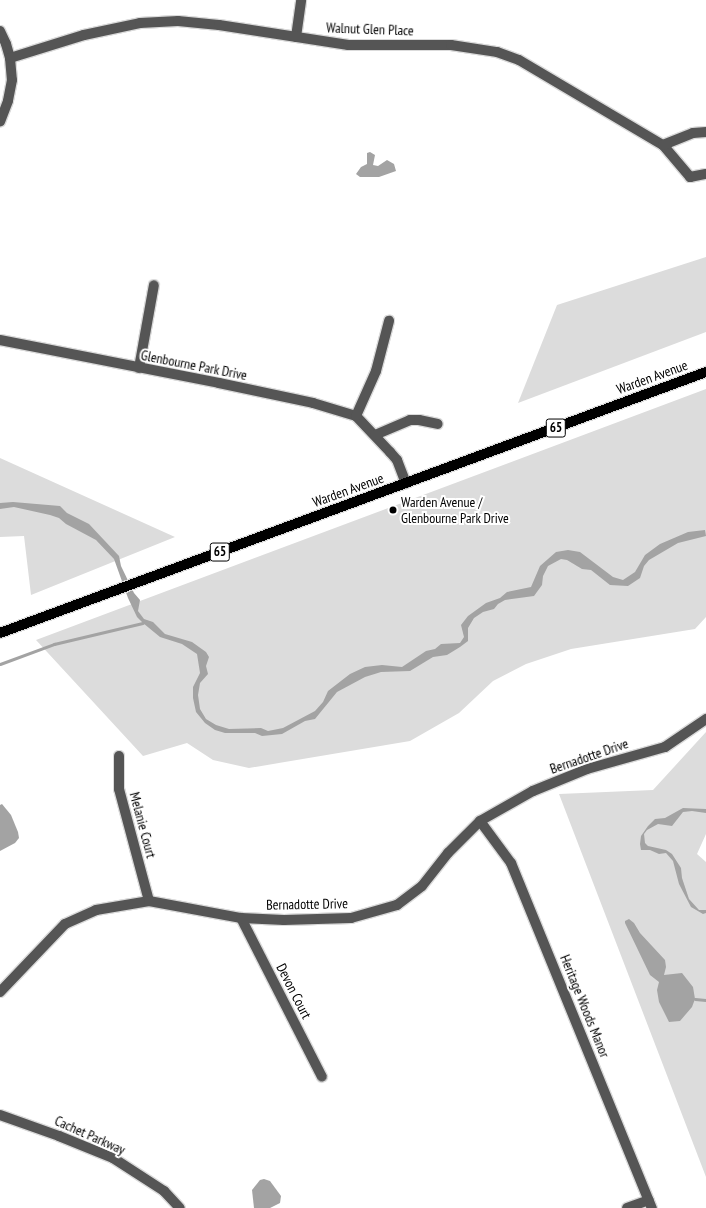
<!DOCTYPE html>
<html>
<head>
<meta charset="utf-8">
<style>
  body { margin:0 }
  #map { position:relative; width:706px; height:1208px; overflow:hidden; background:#fff; font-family:"PT Sans Narrow",sans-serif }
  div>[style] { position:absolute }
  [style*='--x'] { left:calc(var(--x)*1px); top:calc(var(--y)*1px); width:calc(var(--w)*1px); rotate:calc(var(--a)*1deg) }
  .green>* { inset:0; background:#dcdcdc }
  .water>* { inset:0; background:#a3a3a3 }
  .stream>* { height:3px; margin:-1.5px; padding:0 1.5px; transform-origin:1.5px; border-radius:1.5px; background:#a3a3a3 }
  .roads { filter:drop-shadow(1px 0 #dbdbdb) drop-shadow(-1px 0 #dbdbdb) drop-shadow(0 1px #dbdbdb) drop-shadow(0 -1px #dbdbdb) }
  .minor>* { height:10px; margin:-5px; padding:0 5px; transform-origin:5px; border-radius:5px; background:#555 }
  .major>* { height:10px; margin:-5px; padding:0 5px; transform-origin:5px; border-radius:5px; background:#000 }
  .dots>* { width:11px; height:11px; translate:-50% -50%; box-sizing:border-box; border:2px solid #fff; border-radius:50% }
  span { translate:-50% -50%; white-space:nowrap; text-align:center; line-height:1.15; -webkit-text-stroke:4px #fff; paint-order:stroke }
  .shield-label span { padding:1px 3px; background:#fff; border:1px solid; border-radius:3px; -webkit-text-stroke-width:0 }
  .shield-label { font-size:13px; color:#000; font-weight:700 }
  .street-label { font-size:14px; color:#000 }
  .poi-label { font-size:14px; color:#000 }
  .left { translate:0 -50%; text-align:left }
</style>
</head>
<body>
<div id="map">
  <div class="green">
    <i style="clip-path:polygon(706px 257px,706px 332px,518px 403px,557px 305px)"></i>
    <i style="clip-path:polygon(706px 389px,706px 617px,695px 629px,571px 649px,526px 664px,493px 681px,459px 713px,410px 741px,249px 768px,213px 760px,187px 743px,143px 756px,36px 640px)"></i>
    <i style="clip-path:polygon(0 458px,175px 537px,31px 595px,24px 536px,0 537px)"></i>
    <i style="clip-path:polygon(706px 732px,706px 834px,697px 854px,706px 862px,706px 1177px,559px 794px,653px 790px)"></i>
  </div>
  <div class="water">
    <i style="clip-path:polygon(370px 152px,375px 155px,373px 165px,378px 166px,387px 160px,394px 164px,396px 171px,379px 177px,360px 177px,356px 174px,361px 167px,367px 164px,367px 153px)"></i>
    <i style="clip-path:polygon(13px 502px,60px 506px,67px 513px,89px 524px,119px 556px,121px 566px,134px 593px,140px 600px,138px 611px,144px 619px,153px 622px,165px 634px,192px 642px,206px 652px,209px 657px,206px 666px,208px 674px,200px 683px,198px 695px,200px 709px,206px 719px,216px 725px,229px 729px,261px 728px,268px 731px,283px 728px,315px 711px,323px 702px,328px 691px,350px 674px,365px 667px,382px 665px,402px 667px,426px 651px,435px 649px,441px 644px,460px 643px,464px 637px,461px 625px,468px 616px,486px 603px,500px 598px,507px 592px,531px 587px,540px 566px,556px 552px,568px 550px,580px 552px,613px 577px,623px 580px,635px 572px,645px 555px,660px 544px,688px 532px,705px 530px,706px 536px,678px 543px,649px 560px,644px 566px,640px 578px,628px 586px,610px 585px,591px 570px,582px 569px,567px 560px,561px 559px,548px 566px,543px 576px,542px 585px,534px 596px,505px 600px,498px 604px,494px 609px,483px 612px,474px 618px,468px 628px,468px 641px,460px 647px,447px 655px,433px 657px,410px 671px,381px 672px,365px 677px,337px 692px,315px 719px,305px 721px,282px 734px,262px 736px,255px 733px,225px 733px,215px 730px,205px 723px,196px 712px,193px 698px,193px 687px,200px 673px,197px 654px,182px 644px,160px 637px,143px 623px,137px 617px,128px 598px,114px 559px,96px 540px,66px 524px,59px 518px,50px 515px,14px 507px,0 509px,0 503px)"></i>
    <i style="clip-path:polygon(2px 804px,11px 815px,18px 832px,19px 838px,15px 843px,0 851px,0 805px)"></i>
    <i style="clip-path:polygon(683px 808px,706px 809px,706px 813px,692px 811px,683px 812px,672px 826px,658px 824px,647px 830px,644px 834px,645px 843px,648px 846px,666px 850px,672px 854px,681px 868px,682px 878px,689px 899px,699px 910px,706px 910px,706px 913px,703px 914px,691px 907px,679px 884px,673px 861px,666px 853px,659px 854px,650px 850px,641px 850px,640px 844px,641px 836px,648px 826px,655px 819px,665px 818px)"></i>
    <i style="clip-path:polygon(629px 919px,634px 923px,640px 933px,665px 960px,666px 967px,664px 975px,682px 973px,693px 987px,695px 999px,692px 1007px,680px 1021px,669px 1022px,659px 1002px,657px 990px,659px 982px,650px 975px,625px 923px,625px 921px)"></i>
    <i style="clip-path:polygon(264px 1179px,270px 1181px,281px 1196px,280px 1203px,270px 1208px,254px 1208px,252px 1190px,260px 1180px)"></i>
  </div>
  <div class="stream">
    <i style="--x:0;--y:664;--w:58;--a:-20.3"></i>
    <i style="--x:54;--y:644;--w:91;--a:-13.3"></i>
    <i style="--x:695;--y:999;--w:11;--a:5"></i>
  </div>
  <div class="roads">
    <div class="minor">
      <i style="--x:0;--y:31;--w:14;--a:65"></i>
      <i style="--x:6;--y:44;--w:15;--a:74"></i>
      <i style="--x:10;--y:58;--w:22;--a:85"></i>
      <i style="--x:12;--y:80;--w:21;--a:101"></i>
      <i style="--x:8;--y:101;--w:22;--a:111"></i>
      <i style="--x:296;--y:37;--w:37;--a:-82"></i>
      <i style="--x:10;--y:58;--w:77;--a:-17.3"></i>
      <i style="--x:84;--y:35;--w:57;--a:-12.1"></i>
      <i style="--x:140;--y:23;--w:38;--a:-3"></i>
      <i style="--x:178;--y:21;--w:41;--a:5.6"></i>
      <i style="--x:219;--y:25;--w:131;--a:8.8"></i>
      <i style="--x:348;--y:45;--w:103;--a:0"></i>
      <i style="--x:451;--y:45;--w:47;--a:8.7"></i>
      <i style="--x:497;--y:52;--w:23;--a:20"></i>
      <i style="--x:519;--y:60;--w:167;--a:30.6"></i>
      <i style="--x:663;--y:145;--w:42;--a:49.8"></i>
      <i style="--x:690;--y:177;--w:16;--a:-11"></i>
      <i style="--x:663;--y:145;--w:32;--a:-22"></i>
      <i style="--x:693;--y:133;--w:13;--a:-4"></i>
      <i style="--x:0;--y:340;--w:223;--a:11.1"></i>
      <i style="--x:219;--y:383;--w:96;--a:12"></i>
      <i style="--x:313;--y:403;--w:45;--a:16.8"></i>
      <i style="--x:356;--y:416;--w:50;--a:46.6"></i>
      <i style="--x:390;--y:452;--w:11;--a:49"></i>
      <i style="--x:397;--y:460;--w:25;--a:69"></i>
      <i style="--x:139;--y:368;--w:84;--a:-79.8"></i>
      <i style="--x:356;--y:416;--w:49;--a:-66"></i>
      <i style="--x:376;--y:371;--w:52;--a:-75.4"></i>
      <i style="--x:375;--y:435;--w:38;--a:-23"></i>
      <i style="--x:410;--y:420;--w:9;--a:0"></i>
      <i style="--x:419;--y:420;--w:19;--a:12"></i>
      <i style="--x:119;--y:756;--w:33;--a:90"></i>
      <i style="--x:119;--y:789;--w:116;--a:75"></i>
      <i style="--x:480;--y:821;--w:52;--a:53.6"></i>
      <i style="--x:511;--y:863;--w:373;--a:67.8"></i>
      <i style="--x:241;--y:918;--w:178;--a:63"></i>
      <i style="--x:0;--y:992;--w:94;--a:-46.3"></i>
      <i style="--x:65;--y:924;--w:34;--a:-24"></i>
      <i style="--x:96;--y:910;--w:54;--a:-9.6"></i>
      <i style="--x:149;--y:901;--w:94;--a:10.5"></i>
      <i style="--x:241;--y:918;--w:43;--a:2.7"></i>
      <i style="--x:284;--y:920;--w:67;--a:-1.7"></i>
      <i style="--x:351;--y:918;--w:48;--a:-15.8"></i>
      <i style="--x:397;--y:905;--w:31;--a:-37"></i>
      <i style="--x:422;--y:886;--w:42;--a:-51.8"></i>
      <i style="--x:448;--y:853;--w:45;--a:-45"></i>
      <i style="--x:480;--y:821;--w:61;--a:-29.5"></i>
      <i style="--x:533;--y:791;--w:58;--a:-22.2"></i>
      <i style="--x:587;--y:769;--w:81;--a:-15.8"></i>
      <i style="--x:665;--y:747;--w:50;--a:-34.3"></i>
      <i style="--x:0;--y:1115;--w:63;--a:19.6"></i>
      <i style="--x:59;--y:1136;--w:58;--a:22.2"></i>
      <i style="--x:113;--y:1158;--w:61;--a:32.9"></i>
      <i style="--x:164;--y:1191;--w:23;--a:47"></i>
      <i style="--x:627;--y:1208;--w:23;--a:-20"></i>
    </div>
    <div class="major">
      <i style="--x:0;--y:633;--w:753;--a:-20.29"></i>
    </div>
  </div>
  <div class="dots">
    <i style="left:393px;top:510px;background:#000"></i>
  </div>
  <div class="shield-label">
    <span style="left:556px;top:428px">65</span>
    <span style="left:220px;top:552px">65</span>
  </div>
  <div class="street-label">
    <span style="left:370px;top:29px;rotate:2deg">Walnut Glen Place</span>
    <span style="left:194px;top:365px;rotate:11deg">Glenbourne Park Drive</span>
    <span style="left:652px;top:377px;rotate:-20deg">Warden Avenue</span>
    <span style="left:348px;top:490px;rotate:-20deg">Warden Avenue</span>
    <span style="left:589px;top:756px;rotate:-19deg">Bernadotte Drive</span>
    <span style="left:143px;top:825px;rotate:75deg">Melanie Court</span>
    <span style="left:307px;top:904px;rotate:-1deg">Bernadotte Drive</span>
    <span style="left:294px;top:991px;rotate:63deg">Devon Court</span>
    <span style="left:585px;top:1006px;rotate:68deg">Heritage Woods Manor</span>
    <span style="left:90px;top:1135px;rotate:24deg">Cachet Parkway</span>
  </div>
  <div class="poi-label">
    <span class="left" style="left:401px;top:510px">Warden Avenue /<br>Glenbourne Park Drive</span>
  </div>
</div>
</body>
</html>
